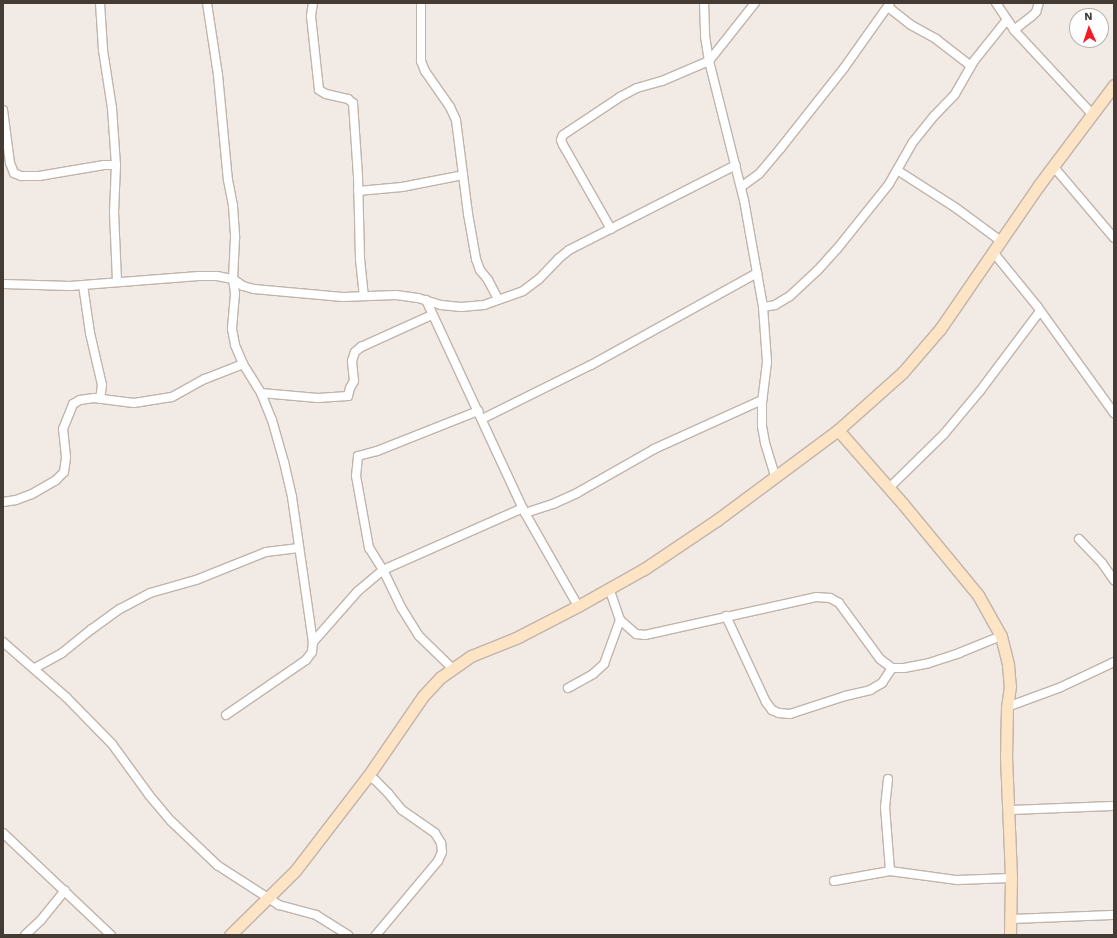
<!DOCTYPE html>
<html>
<head>
<meta charset="utf-8">
<style>
  body { margin:0 }
  #map { position:relative; width:1117px; height:938px; overflow:hidden; background:#f2ebe5; font-family:"Work Sans",sans-serif }
  div>[style] { position:absolute }
  [style*='--x'] { left:calc(var(--x)*1px); top:calc(var(--y)*1px); width:calc(var(--w)*1px); rotate:calc(var(--a)*1deg) }
  .roads { filter:drop-shadow(1px 0 #c0b4ab) drop-shadow(-1px 0 #c0b4ab) drop-shadow(0 1px #c0b4ab) drop-shadow(0 -1px #c0b4ab) }
  .street>* { height:8px; margin:-4px; padding:0 4px; transform-origin:4px; border-radius:4px; background:#fff }
  .secondary>* { height:11px; margin:-5.5px; padding:0 5.5px; transform-origin:5.5px; border-radius:5.5px; background:#fce4c4 }
  span { translate:-50% -50%; white-space:nowrap; text-align:center; line-height:1.15; -webkit-text-stroke:4px #fff; paint-order:stroke }
  .frame { position:absolute; inset:0; border:4px solid #443b35; pointer-events:none }
  .north { position:absolute; left:1069px; top:8px; width:40px; height:40px; box-sizing:border-box; background:#fff; border:1px solid #b4b1ae; border-radius:50%; rotate:357deg; font-size:11px; font-weight:700; line-height:16px; text-align:center; color:#443b35 }
  .north::after { content:''; display:block; margin:auto; width:14px; height:18px; background:#f21c25; clip-path:polygon(50% 0,100% 100%,50% 72%,0 100%) }
</style>
</head>
<body>
<div id="map">
  <div class="roads">
    <div class="street">
      <i style="--x:100;--y:3;--w:47;--a:86.3"></i>
      <i style="--x:103;--y:50;--w:59;--a:81.2"></i>
      <i style="--x:112;--y:108;--w:57;--a:86"></i>
      <i style="--x:116;--y:165;--w:47;--a:92.4"></i>
      <i style="--x:114;--y:212;--w:70;--a:87.5"></i>
      <i style="--x:207;--y:3;--w:73;--a:81.3"></i>
      <i style="--x:218;--y:75;--w:105;--a:84.6"></i>
      <i style="--x:228;--y:180;--w:26;--a:79"></i>
      <i style="--x:233;--y:206;--w:32;--a:86"></i>
      <i style="--x:235;--y:238;--w:41;--a:92.8"></i>
      <i style="--x:233;--y:279;--w:15;--a:82"></i>
      <i style="--x:235;--y:294;--w:35;--a:95"></i>
      <i style="--x:232;--y:329;--w:16;--a:79"></i>
      <i style="--x:235;--y:345;--w:21;--a:67"></i>
      <i style="--x:243;--y:364;--w:34;--a:58"></i>
      <i style="--x:261;--y:393;--w:29;--a:68"></i>
      <i style="--x:272;--y:420;--w:44;--a:74.1"></i>
      <i style="--x:284;--y:462;--w:36;--a:77"></i>
      <i style="--x:292;--y:497;--w:147;--a:81.8"></i>
      <i style="--x:313;--y:642;--w:10;--a:96"></i>
      <i style="--x:312;--y:652;--w:10;--a:127"></i>
      <i style="--x:306;--y:660;--w:97;--a:145.5"></i>
      <i style="--x:313;--y:3;--w:13;--a:99"></i>
      <i style="--x:311;--y:16;--w:74;--a:83.8"></i>
      <i style="--x:319;--y:90;--w:8;--a:30"></i>
      <i style="--x:326;--y:94;--w:23;--a:13"></i>
      <i style="--x:348;--y:99;--w:6;--a:39"></i>
      <i style="--x:353;--y:103;--w:73;--a:86.1"></i>
      <i style="--x:358;--y:176;--w:83;--a:88.6"></i>
      <i style="--x:360;--y:259;--w:37;--a:84"></i>
      <i style="--x:421;--y:3;--w:58;--a:90"></i>
      <i style="--x:421;--y:61;--w:11;--a:68"></i>
      <i style="--x:425;--y:71;--w:44;--a:55.2"></i>
      <i style="--x:450;--y:107;--w:14;--a:65"></i>
      <i style="--x:456;--y:120;--w:95;--a:82.7"></i>
      <i style="--x:468;--y:214;--w:46;--a:79.9"></i>
      <i style="--x:476;--y:259;--w:12;--a:70"></i>
      <i style="--x:480;--y:270;--w:13;--a:51"></i>
      <i style="--x:488;--y:280;--w:21;--a:62"></i>
      <i style="--x:704;--y:3;--w:33;--a:88"></i>
      <i style="--x:705;--y:36;--w:25;--a:81"></i>
      <i style="--x:709;--y:61;--w:143;--a:75.9"></i>
      <i style="--x:744;--y:200;--w:109;--a:79.9"></i>
      <i style="--x:763;--y:307;--w:55;--a:85.8"></i>
      <i style="--x:767;--y:362;--w:38;--a:97"></i>
      <i style="--x:762;--y:400;--w:26;--a:90"></i>
      <i style="--x:762;--y:426;--w:17;--a:80"></i>
      <i style="--x:765;--y:443;--w:34;--a:73"></i>
      <i style="--x:996;--y:3;--w:32;--a:56"></i>
      <i style="--x:1014;--y:30;--w:116;--a:47.1"></i>
      <i style="--x:888;--y:7;--w:29;--a:38"></i>
      <i style="--x:911;--y:25;--w:29;--a:29"></i>
      <i style="--x:936;--y:39;--w:44;--a:37.6"></i>
      <i style="--x:1014;--y:30;--w:23;--a:-38"></i>
      <i style="--x:1032;--y:16;--w:6;--a:-45"></i>
      <i style="--x:1036;--y:12;--w:9;--a:-72"></i>
      <i style="--x:3;--y:110;--w:53;--a:82.5"></i>
      <i style="--x:10;--y:163;--w:11;--a:68"></i>
      <i style="--x:14;--y:173;--w:8;--a:23"></i>
      <i style="--x:21;--y:176;--w:18;--a:0"></i>
      <i style="--x:39;--y:176;--w:66;--a:-9.6"></i>
      <i style="--x:104;--y:165;--w:12;--a:0"></i>
      <i style="--x:1053;--y:166;--w:94;--a:49.7"></i>
      <i style="--x:897;--y:170;--w:70;--a:32.8"></i>
      <i style="--x:956;--y:208;--w:56;--a:36.3"></i>
      <i style="--x:741;--y:187;--w:22;--a:-36"></i>
      <i style="--x:759;--y:174;--w:33;--a:-50"></i>
      <i style="--x:780;--y:149;--w:103;--a:-51.7"></i>
      <i style="--x:844;--y:68;--w:80;--a:-54.7"></i>
      <i style="--x:358;--y:191;--w:44;--a:-5.2"></i>
      <i style="--x:402;--y:187;--w:62;--a:-11.1"></i>
      <i style="--x:611;--y:229;--w:97;--a:-119.7"></i>
      <i style="--x:563;--y:145;--w:5;--a:-112"></i>
      <i style="--x:561;--y:140;--w:5;--a:-68"></i>
      <i style="--x:563;--y:135;--w:69;--a:-33.7"></i>
      <i style="--x:620;--y:97;--w:19;--a:-28"></i>
      <i style="--x:637;--y:88;--w:26;--a:-16"></i>
      <i style="--x:662;--y:81;--w:51;--a:-23.1"></i>
      <i style="--x:709;--y:61;--w:74;--a:-51.6"></i>
      <i style="--x:993;--y:252;--w:70;--a:50.8"></i>
      <i style="--x:1037;--y:306;--w:132;--a:54.3"></i>
      <i style="--x:3;--y:284;--w:67;--a:1.7"></i>
      <i style="--x:70;--y:286;--w:129;--a:-4.4"></i>
      <i style="--x:199;--y:276;--w:18;--a:0"></i>
      <i style="--x:217;--y:276;--w:16;--a:11"></i>
      <i style="--x:233;--y:279;--w:12;--a:35"></i>
      <i style="--x:243;--y:286;--w:11;--a:15"></i>
      <i style="--x:254;--y:289;--w:89;--a:5.1"></i>
      <i style="--x:343;--y:297;--w:53;--a:-2.2"></i>
      <i style="--x:396;--y:295;--w:22;--a:8"></i>
      <i style="--x:418;--y:298;--w:24;--a:17"></i>
      <i style="--x:441;--y:305;--w:20;--a:6"></i>
      <i style="--x:461;--y:307;--w:23;--a:-5"></i>
      <i style="--x:484;--y:305;--w:41;--a:-19.7"></i>
      <i style="--x:523;--y:291;--w:20;--a:-37"></i>
      <i style="--x:539;--y:279;--w:28;--a:-46"></i>
      <i style="--x:558;--y:259;--w:14;--a:-39"></i>
      <i style="--x:569;--y:250;--w:187;--a:-27"></i>
      <i style="--x:83;--y:285;--w:49;--a:81.7"></i>
      <i style="--x:90;--y:333;--w:53;--a:77"></i>
      <i style="--x:102;--y:385;--w:14;--a:98"></i>
      <i style="--x:426;--y:300;--w:235;--a:65.1"></i>
      <i style="--x:525;--y:513;--w:107;--a:60.3"></i>
      <i style="--x:763;--y:307;--w:12;--a:-9"></i>
      <i style="--x:775;--y:305;--w:17;--a:-31"></i>
      <i style="--x:790;--y:296;--w:37;--a:-43"></i>
      <i style="--x:817;--y:271;--w:30;--a:-48"></i>
      <i style="--x:837;--y:249;--w:83;--a:-51.3"></i>
      <i style="--x:889;--y:184;--w:48;--a:-60.3"></i>
      <i style="--x:913;--y:142;--w:33;--a:-51"></i>
      <i style="--x:934;--y:116;--w:30;--a:-46"></i>
      <i style="--x:955;--y:94;--w:38;--a:-60"></i>
      <i style="--x:974;--y:61;--w:51;--a:-51.3"></i>
      <i style="--x:261;--y:393;--w:57;--a:5"></i>
      <i style="--x:318;--y:398;--w:30;--a:-4"></i>
      <i style="--x:348;--y:396;--w:8;--a:-76"></i>
      <i style="--x:350;--y:388;--w:8;--a:-60"></i>
      <i style="--x:354;--y:381;--w:20;--a:-96"></i>
      <i style="--x:352;--y:361;--w:9;--a:-72"></i>
      <i style="--x:355;--y:352;--w:8;--a:-40"></i>
      <i style="--x:361;--y:347;--w:78;--a:-24.3"></i>
      <i style="--x:482;--y:419;--w:122;--a:-26.4"></i>
      <i style="--x:591;--y:365;--w:190;--a:-29"></i>
      <i style="--x:889;--y:488;--w:77;--a:-44.5"></i>
      <i style="--x:944;--y:434;--w:56;--a:-50.1"></i>
      <i style="--x:980;--y:391;--w:100;--a:-53.1"></i>
      <i style="--x:3;--y:502;--w:13;--a:-9"></i>
      <i style="--x:16;--y:500;--w:17;--a:-21"></i>
      <i style="--x:32;--y:494;--w:28;--a:-30"></i>
      <i style="--x:56;--y:480;--w:11;--a:-45"></i>
      <i style="--x:64;--y:472;--w:15;--a:-82"></i>
      <i style="--x:66;--y:457;--w:28;--a:-96"></i>
      <i style="--x:63;--y:429;--w:27;--a:-68"></i>
      <i style="--x:73;--y:404;--w:8;--a:-30"></i>
      <i style="--x:80;--y:400;--w:14;--a:-8"></i>
      <i style="--x:94;--y:398;--w:40;--a:7.1"></i>
      <i style="--x:134;--y:403;--w:38;--a:-9"></i>
      <i style="--x:172;--y:397;--w:38;--a:-29"></i>
      <i style="--x:205;--y:379;--w:41;--a:-21.5"></i>
      <i style="--x:525;--y:513;--w:32;--a:-18"></i>
      <i style="--x:555;--y:503;--w:24;--a:-24"></i>
      <i style="--x:577;--y:493;--w:89;--a:-29.7"></i>
      <i style="--x:654;--y:449;--w:119;--a:-24.4"></i>
      <i style="--x:1079;--y:539;--w:33;--a:46"></i>
      <i style="--x:1102;--y:563;--w:21;--a:55"></i>
      <i style="--x:609;--y:588;--w:34;--a:71"></i>
      <i style="--x:620;--y:620;--w:21;--a:41"></i>
      <i style="--x:636;--y:634;--w:9;--a:6"></i>
      <i style="--x:645;--y:635;--w:175;--a:-12.5"></i>
      <i style="--x:816;--y:597;--w:14;--a:4"></i>
      <i style="--x:830;--y:598;--w:10;--a:29"></i>
      <i style="--x:839;--y:603;--w:69;--a:53.8"></i>
      <i style="--x:880;--y:659;--w:15;--a:37"></i>
      <i style="--x:892;--y:668;--w:12;--a:0"></i>
      <i style="--x:904;--y:668;--w:25;--a:-11"></i>
      <i style="--x:929;--y:663;--w:32;--a:-18"></i>
      <i style="--x:959;--y:653;--w:45;--a:-22"></i>
      <i style="--x:726;--y:616;--w:95;--a:65.1"></i>
      <i style="--x:766;--y:702;--w:10;--a:53"></i>
      <i style="--x:772;--y:710;--w:8;--a:23"></i>
      <i style="--x:779;--y:713;--w:11;--a:5"></i>
      <i style="--x:790;--y:714;--w:58;--a:-18.1"></i>
      <i style="--x:845;--y:696;--w:26;--a:-13"></i>
      <i style="--x:870;--y:690;--w:14;--a:-30"></i>
      <i style="--x:882;--y:683;--w:18;--a:-56"></i>
      <i style="--x:3;--y:642;--w:84;--a:41.1"></i>
      <i style="--x:66;--y:697;--w:66;--a:45.6"></i>
      <i style="--x:112;--y:744;--w:63;--a:54"></i>
      <i style="--x:149;--y:795;--w:34;--a:50"></i>
      <i style="--x:171;--y:821;--w:64;--a:43.7"></i>
      <i style="--x:217;--y:865;--w:74;--a:32.8"></i>
      <i style="--x:279;--y:905;--w:38;--a:15"></i>
      <i style="--x:316;--y:915;--w:38;--a:32"></i>
      <i style="--x:313;--y:642;--w:68;--a:-48.6"></i>
      <i style="--x:358;--y:591;--w:33;--a:-40"></i>
      <i style="--x:383;--y:570;--w:153;--a:-23.9"></i>
      <i style="--x:35;--y:668;--w:31;--a:-29"></i>
      <i style="--x:62;--y:653;--w:38;--a:-39"></i>
      <i style="--x:92;--y:629;--w:34;--a:-36"></i>
      <i style="--x:120;--y:609;--w:34;--a:-28"></i>
      <i style="--x:150;--y:593;--w:48;--a:-15.8"></i>
      <i style="--x:196;--y:580;--w:75;--a:-21.8"></i>
      <i style="--x:266;--y:552;--w:33;--a:-7"></i>
      <i style="--x:452;--y:668;--w:46;--a:-135.9"></i>
      <i style="--x:419;--y:636;--w:34;--a:-122"></i>
      <i style="--x:401;--y:607;--w:41;--a:-115.9"></i>
      <i style="--x:383;--y:570;--w:26;--a:-122"></i>
      <i style="--x:369;--y:548;--w:73;--a:-100.2"></i>
      <i style="--x:356;--y:476;--w:20;--a:-84"></i>
      <i style="--x:358;--y:456;--w:20;--a:-15"></i>
      <i style="--x:377;--y:451;--w:109;--a:-21.6"></i>
      <i style="--x:568;--y:688;--w:29;--a:-29"></i>
      <i style="--x:593;--y:674;--w:15;--a:-42"></i>
      <i style="--x:604;--y:664;--w:47;--a:-70"></i>
      <i style="--x:1007;--y:707;--w:58;--a:-20.3"></i>
      <i style="--x:1061;--y:687;--w:59;--a:-25.3"></i>
      <i style="--x:368;--y:776;--w:8;--a:30"></i>
      <i style="--x:375;--y:780;--w:18;--a:45"></i>
      <i style="--x:388;--y:793;--w:22;--a:51"></i>
      <i style="--x:402;--y:810;--w:40;--a:34.9"></i>
      <i style="--x:435;--y:833;--w:12;--a:59"></i>
      <i style="--x:441;--y:843;--w:9;--a:84"></i>
      <i style="--x:442;--y:852;--w:10;--a:114"></i>
      <i style="--x:438;--y:861;--w:97;--a:130"></i>
      <i style="--x:888;--y:779;--w:28;--a:96"></i>
      <i style="--x:885;--y:807;--w:64;--a:85.5"></i>
      <i style="--x:1009;--y:810;--w:105;--a:-2.2"></i>
      <i style="--x:3;--y:833;--w:149;--a:43.4"></i>
      <i style="--x:834;--y:881;--w:57;--a:-10.1"></i>
      <i style="--x:890;--y:871;--w:68;--a:7.7"></i>
      <i style="--x:957;--y:880;--w:54;--a:-2.1"></i>
      <i style="--x:1010;--y:919;--w:104;--a:-2.2"></i>
      <i style="--x:25;--y:935;--w:22;--a:-43"></i>
      <i style="--x:41;--y:920;--w:38;--a:-51"></i>
    </div>
    <div class="secondary">
      <i style="--x:838;--y:430;--w:98;--a:48.7"></i>
      <i style="--x:903;--y:504;--w:118;--a:50.5"></i>
      <i style="--x:978;--y:595;--w:47;--a:60.7"></i>
      <i style="--x:1001;--y:636;--w:30;--a:76"></i>
      <i style="--x:1008;--y:665;--w:21;--a:85"></i>
      <i style="--x:1010;--y:686;--w:21;--a:98"></i>
      <i style="--x:1007;--y:707;--w:50;--a:91.1"></i>
      <i style="--x:1006;--y:757;--w:121;--a:87.6"></i>
      <i style="--x:1011;--y:878;--w:57;--a:91"></i>
      <i style="--x:230;--y:935;--w:91;--a:-44.6"></i>
      <i style="--x:295;--y:871;--w:120;--a:-52.5"></i>
      <i style="--x:368;--y:776;--w:97;--a:-55.5"></i>
      <i style="--x:423;--y:696;--w:26;--a:-47"></i>
      <i style="--x:441;--y:677;--w:37;--a:-35"></i>
      <i style="--x:471;--y:656;--w:48;--a:-21.8"></i>
      <i style="--x:516;--y:638;--w:70;--a:-27.3"></i>
      <i style="--x:578;--y:606;--w:76;--a:-29.3"></i>
      <i style="--x:644;--y:569;--w:88;--a:-33.9"></i>
      <i style="--x:717;--y:520;--w:151;--a:-36.6"></i>
      <i style="--x:838;--y:430;--w:87;--a:-41.7"></i>
      <i style="--x:903;--y:372;--w:57;--a:-49.3"></i>
      <i style="--x:940;--y:329;--w:175;--a:-55.5"></i>
      <i style="--x:1039;--y:185;--w:125;--a:-53.1"></i>
    </div>
  </div>
  <div class="frame"></div>
  <div class="north">N</div>
</div>
</body>
</html>
